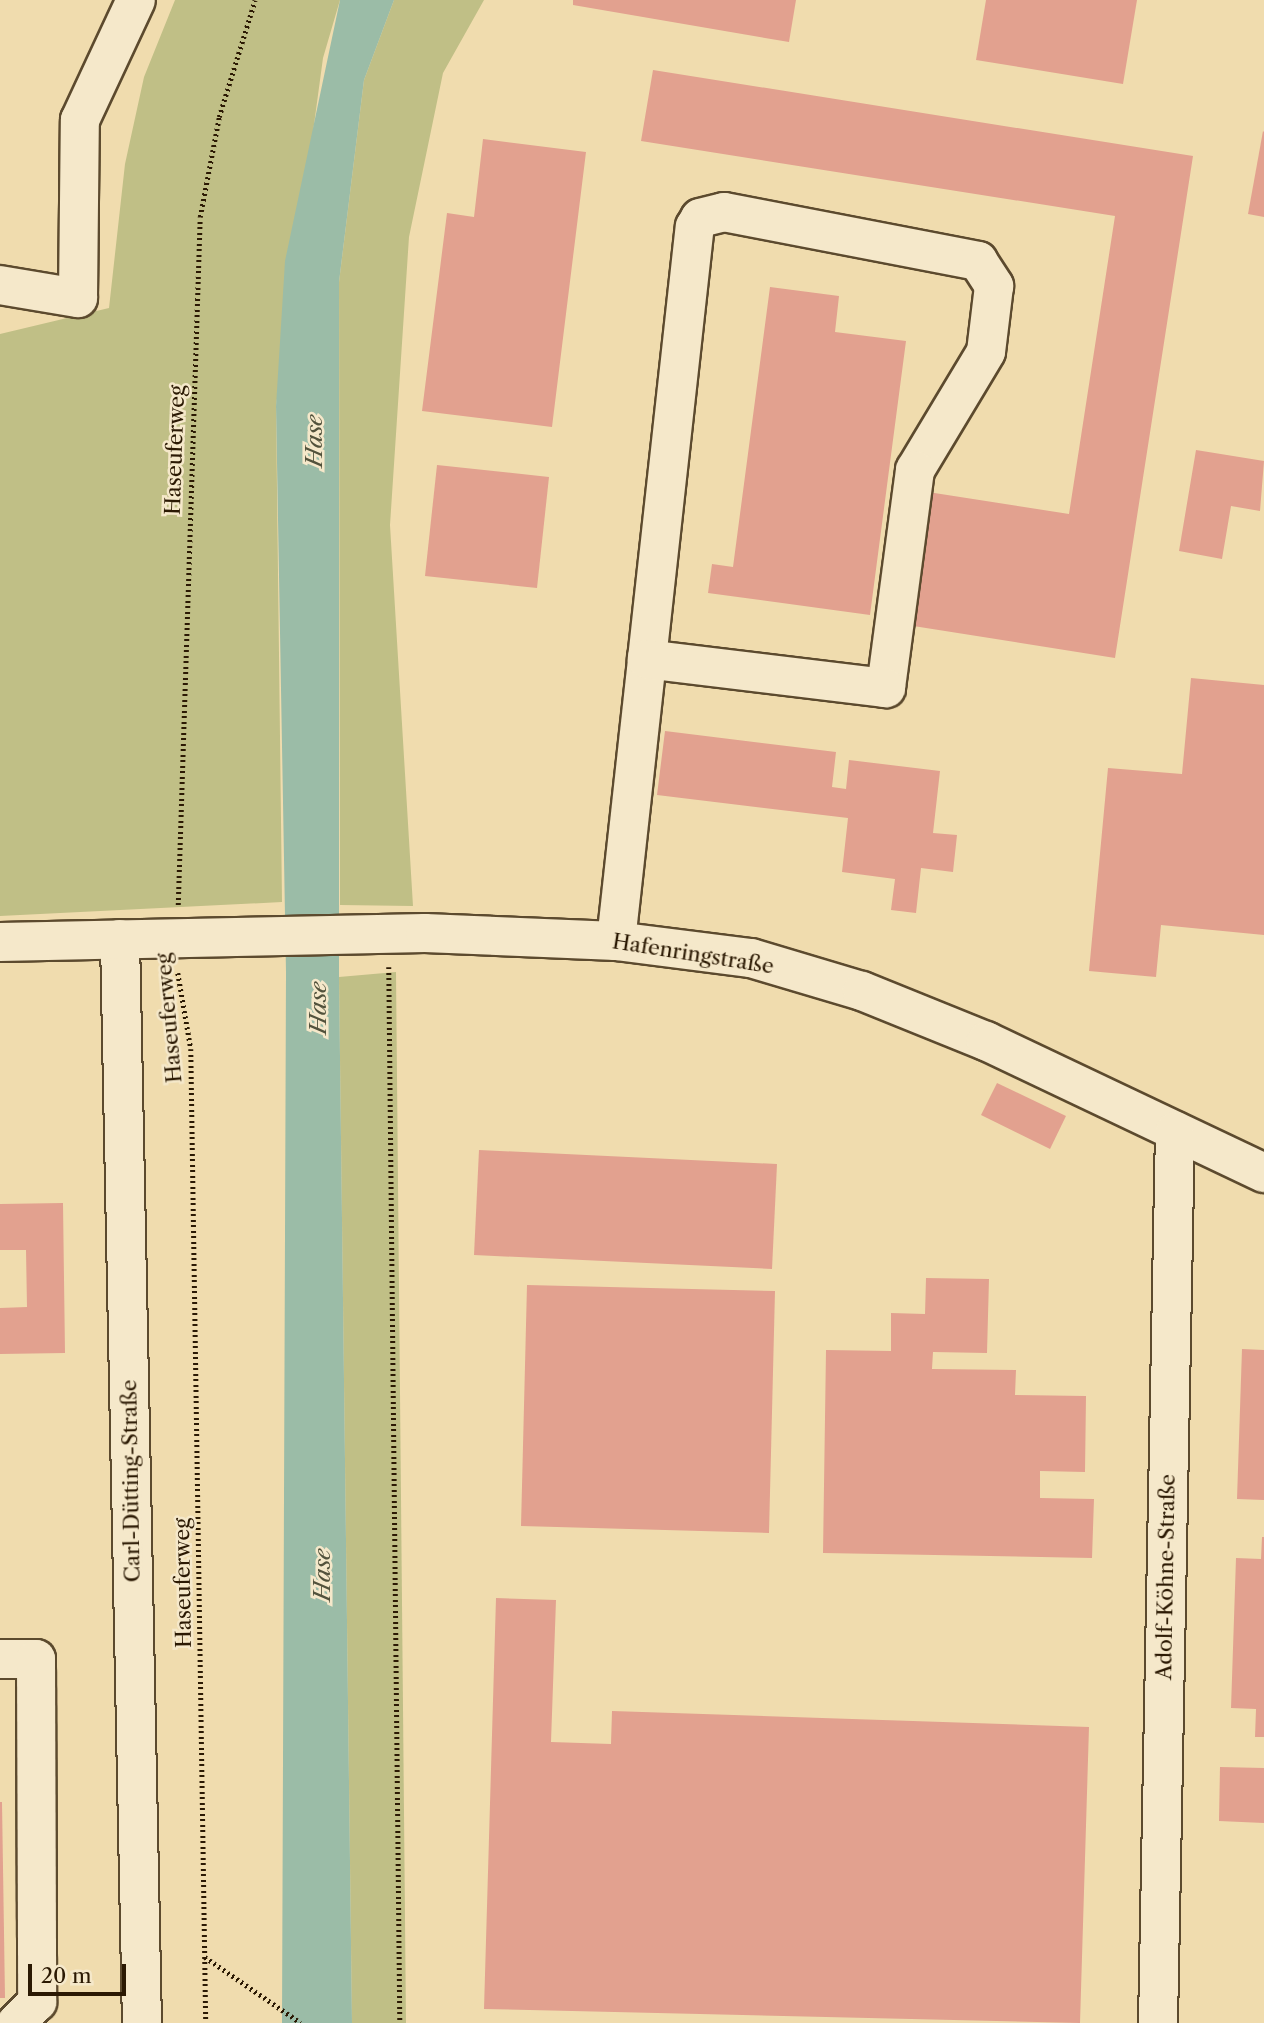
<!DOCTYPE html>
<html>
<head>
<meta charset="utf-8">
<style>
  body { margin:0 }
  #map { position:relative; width:1264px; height:2023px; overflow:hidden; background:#f0dcae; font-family:"Libre Caslon Text",serif }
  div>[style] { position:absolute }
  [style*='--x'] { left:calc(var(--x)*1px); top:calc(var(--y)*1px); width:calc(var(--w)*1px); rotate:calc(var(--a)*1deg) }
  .green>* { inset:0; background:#c0bf86 }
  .water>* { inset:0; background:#9bbca7 }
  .building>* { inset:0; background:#e2a18f }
  .path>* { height:4.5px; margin-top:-2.25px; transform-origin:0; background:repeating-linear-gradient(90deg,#2b1903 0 2px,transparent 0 5.5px) }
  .roads { filter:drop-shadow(2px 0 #5c4a2e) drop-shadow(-2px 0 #5c4a2e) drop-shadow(0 2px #5c4a2e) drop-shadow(0 -2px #5c4a2e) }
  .minor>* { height:38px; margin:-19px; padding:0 19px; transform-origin:19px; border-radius:19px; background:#f5e8ca }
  span { translate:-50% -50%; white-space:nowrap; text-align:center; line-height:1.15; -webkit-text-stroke:5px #f5e8ca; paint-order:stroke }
  .street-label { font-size:21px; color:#2b1903 }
  .water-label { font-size:23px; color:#52523c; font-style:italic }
  .scale { position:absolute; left:28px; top:1964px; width:98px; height:32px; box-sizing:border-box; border:4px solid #2b1903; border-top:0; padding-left:9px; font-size:21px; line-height:24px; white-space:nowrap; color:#2b1903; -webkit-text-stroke:5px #f5e8ca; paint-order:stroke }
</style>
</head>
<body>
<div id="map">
  <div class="green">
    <i style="clip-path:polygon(175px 0,340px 0,323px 58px,276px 406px,282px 902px,0 916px,0 334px,109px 308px,125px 164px,144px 77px)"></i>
    <i style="clip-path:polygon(394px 0,484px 0,443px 73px,409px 237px,390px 525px,413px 906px,340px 905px,339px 282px,364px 80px)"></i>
    <i style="clip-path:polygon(396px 972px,406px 2023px,352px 2023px,339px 977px)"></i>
  </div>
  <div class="water">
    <i style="clip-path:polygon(340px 0,394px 0,364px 80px,339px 282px,339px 977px,352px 2023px,282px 2023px,286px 972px,276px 406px,285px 261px)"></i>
  </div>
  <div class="building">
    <i style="clip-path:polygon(573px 0,796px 0,789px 42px,573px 5px)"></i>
    <i style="clip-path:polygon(986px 0,1137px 0,1123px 84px,976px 60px)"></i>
    <i style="clip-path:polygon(653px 70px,1193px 156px,1115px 658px,907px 625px,928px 492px,1069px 514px,1115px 216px,641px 141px)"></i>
    <i style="clip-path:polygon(1263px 131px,1264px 132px,1264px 217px,1248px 214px)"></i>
    <i style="clip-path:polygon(483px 139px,586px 152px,552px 427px,422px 411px,447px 213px,474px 217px)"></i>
    <i style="clip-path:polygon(770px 287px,839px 296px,835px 332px,906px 341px,870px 615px,708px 593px,712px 564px,733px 567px)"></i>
    <i style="clip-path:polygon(1196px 450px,1264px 461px,1260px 511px,1231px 506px,1222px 559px,1179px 551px)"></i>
    <i style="clip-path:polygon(437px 465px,549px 477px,537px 588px,425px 576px)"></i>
    <i style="clip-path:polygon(1191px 678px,1264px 685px,1264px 935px,1161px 925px,1156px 977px,1089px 971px,1108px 768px,1182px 774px)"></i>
    <i style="clip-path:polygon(665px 731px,836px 752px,832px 787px,846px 789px,849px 760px,940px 771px,933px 833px,957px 835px,953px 872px,921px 868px,916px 913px,891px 910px,895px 879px,842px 872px,848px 818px,657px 795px)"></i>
    <i style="clip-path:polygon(997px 1083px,1066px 1116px,1050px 1149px,981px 1115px)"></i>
    <i style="clip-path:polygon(479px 1150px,777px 1164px,772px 1269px,474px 1255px)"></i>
    <i style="clip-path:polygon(63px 1203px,65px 1353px,0 1354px,0 1308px,27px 1307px,26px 1250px,0 1250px,0 1204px)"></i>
    <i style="clip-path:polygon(926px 1278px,989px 1279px,987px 1353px,933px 1352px,932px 1369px,1016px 1370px,1015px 1395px,1086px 1396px,1085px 1472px,1040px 1471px,1040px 1498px,1094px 1499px,1092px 1558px,823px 1553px,826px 1350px,891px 1351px,891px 1313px,925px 1314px)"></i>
    <i style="clip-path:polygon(527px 1285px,775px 1291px,769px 1533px,521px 1526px)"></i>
    <i style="clip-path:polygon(1242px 1349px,1264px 1350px,1264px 1500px,1237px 1499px)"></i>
    <i style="clip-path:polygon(1262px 1537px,1264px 1537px,1264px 1737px,1255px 1737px,1256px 1709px,1231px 1708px,1236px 1558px,1261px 1559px)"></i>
    <i style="clip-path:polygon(496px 1598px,556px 1600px,551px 1742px,611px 1744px,612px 1711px,1089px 1727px,1080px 2023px,484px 2009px)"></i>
    <i style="clip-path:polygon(1220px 1767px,1264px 1768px,1264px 1823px,1219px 1821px)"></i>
    <i style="clip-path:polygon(0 1802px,2px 1802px,5px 1998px,0 1998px)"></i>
  </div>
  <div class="path">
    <i style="--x:178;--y:905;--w:688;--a:-88.17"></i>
    <i style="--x:200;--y:217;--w:102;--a:-79.2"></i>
    <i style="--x:219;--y:117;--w:122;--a:-72.9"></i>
    <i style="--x:389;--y:967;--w:1056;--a:89.4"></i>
    <i style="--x:178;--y:973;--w:77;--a:80.3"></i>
    <i style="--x:191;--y:1049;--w:974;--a:89.12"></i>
    <i style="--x:205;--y:1957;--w:116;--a:34.5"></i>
  </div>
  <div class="roads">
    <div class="minor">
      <i style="--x:0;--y:285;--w:79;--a:9.5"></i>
      <i style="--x:78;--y:298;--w:178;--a:-89.4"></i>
      <i style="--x:80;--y:120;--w:132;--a:-65"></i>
      <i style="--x:120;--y:939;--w:1084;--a:88.84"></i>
      <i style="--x:616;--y:941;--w:284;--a:-83.7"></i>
      <i style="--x:647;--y:659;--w:435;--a:-83.7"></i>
      <i style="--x:695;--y:227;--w:10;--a:-61"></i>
      <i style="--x:700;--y:218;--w:25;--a:-14"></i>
      <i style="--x:724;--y:212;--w:259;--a:10.9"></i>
      <i style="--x:978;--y:261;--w:30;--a:57"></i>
      <i style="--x:994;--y:286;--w:66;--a:96.9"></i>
      <i style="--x:986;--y:352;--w:138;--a:121"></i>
      <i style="--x:915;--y:470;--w:220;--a:97.6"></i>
      <i style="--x:886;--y:688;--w:241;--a:-173.1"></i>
      <i style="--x:0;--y:942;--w:425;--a:-1.2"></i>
      <i style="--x:425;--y:933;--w:191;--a:2.4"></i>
      <i style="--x:616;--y:941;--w:136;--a:7.2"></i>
      <i style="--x:751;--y:958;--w:116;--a:16.6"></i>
      <i style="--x:862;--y:991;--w:134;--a:22"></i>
      <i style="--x:986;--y:1041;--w:308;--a:25.4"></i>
      <i style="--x:0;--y:1659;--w:36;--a:0"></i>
      <i style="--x:36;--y:1659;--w:343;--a:89.8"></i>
      <i style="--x:37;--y:2002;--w:30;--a:135"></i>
      <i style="--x:1158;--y:2023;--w:892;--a:-88.91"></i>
    </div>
  </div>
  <div class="street-label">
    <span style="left:175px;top:450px;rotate:-88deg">Haseuferweg</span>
    <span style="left:693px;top:954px;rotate:9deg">Hafenringstraße</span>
    <span style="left:169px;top:1018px;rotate:-95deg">Haseuferweg</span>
    <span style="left:131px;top:1481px;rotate:-91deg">Carl-Dütting-Straße</span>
    <span style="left:1166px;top:1577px;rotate:-89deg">Adolf-Köhne-Straße</span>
    <span style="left:183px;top:1583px;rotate:-91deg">Haseuferweg</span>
  </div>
  <div class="water-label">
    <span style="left:314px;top:441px;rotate:-90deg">Hase</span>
    <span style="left:318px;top:1008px;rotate:-90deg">Hase</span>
    <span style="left:322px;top:1575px;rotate:-90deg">Hase</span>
  </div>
  <div class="scale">20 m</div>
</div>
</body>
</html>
